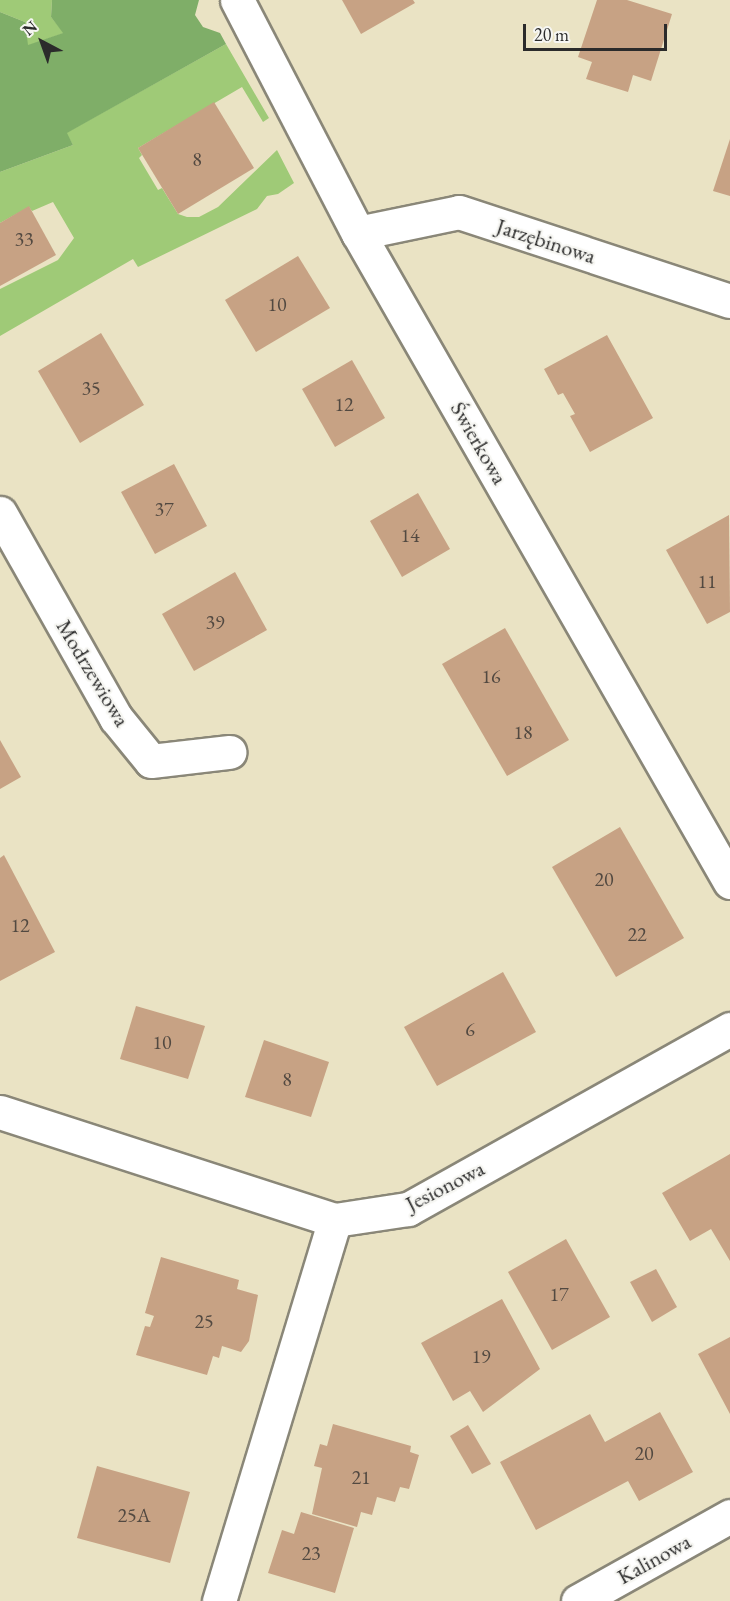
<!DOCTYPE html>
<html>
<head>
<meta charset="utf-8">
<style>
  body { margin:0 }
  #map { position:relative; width:730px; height:1601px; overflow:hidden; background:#eae3c4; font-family:"EB Garamond",serif }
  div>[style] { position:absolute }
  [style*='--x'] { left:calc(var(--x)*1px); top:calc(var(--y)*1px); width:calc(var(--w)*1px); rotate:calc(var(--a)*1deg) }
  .green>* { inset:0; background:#9fca77 }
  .forest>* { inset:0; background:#7fae68 }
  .building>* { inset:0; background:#c7a284 }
  .roads { filter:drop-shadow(2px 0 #8a8778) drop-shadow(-2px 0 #8a8778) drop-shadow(0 2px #8a8778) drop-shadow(0 -2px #8a8778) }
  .minor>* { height:33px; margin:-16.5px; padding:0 16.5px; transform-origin:16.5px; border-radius:16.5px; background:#fff }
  span { translate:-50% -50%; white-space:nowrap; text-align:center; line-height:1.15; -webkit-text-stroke:4.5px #f6f6f2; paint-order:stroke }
  .number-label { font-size:20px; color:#524941 }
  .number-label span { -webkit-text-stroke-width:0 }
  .street-label { font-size:22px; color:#2b2b2b }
  .north { position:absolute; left:12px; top:12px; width:60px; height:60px; -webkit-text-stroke:4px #f6f6f2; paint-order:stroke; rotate:319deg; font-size:16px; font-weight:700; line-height:24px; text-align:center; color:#2b2b2b }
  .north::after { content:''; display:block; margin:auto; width:21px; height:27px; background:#2b2b2b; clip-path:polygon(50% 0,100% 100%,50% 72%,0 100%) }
  .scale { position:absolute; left:523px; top:24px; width:144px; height:27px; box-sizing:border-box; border:3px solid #2b2b2b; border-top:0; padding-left:8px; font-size:18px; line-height:21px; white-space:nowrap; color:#2b2b2b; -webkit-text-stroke:4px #f6f6f2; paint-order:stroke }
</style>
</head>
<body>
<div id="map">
  <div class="green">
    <i style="clip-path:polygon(0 0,52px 0,51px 17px,64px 33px,27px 46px,25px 22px,0 12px)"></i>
    <i style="clip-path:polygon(226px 44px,269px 118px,263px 122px,242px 87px,138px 148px,142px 155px,139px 158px,158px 190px,162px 188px,178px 214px,187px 217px,199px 217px,218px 207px,277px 150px,294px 183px,278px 194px,267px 196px,257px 209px,138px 267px,133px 259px,0 336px,0 289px,58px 260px,74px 238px,53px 202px,32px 211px,29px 207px,0 223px,0 172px,73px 145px,66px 133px)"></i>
  </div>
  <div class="forest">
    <i style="clip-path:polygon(52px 0,199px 0,195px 15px,203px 27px,220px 33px,226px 44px,67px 133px,73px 145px,0 172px,0 12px,25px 22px,28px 45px,63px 33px,51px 17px)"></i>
  </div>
  <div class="building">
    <i style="clip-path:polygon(342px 0,413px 0,415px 3px,361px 34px)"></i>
    <i style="clip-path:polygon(597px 0,627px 0,672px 14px,651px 81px,633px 75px,628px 92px,586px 79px,592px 62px,578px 57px)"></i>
    <i style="clip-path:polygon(214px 102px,254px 168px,178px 214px,138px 148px)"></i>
    <i style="clip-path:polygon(730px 139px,730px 196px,713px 191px)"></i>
    <i style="clip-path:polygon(29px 206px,56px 255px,0 286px,0 223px)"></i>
    <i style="clip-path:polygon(298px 256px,330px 308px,256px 352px,225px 300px)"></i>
    <i style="clip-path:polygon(101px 333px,144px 405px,80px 443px,38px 371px)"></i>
    <i style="clip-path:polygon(607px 335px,653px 418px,590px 452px,570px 416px,575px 414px,563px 393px,558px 395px,544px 369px)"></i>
    <i style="clip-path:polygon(352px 360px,385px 418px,335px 447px,302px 389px)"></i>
    <i style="clip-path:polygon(174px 464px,207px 526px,155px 554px,121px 492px)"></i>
    <i style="clip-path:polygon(418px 493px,450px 549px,402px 577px,370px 521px)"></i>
    <i style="clip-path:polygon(729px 515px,730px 612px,707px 624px,666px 550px)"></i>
    <i style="clip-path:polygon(235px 572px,267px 630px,194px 671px,162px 614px)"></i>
    <i style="clip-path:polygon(505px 628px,569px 740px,507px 776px,442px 664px)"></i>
    <i style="clip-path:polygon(0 740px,21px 777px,0 789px)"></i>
    <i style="clip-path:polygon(620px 827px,684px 938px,616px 977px,552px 867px)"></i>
    <i style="clip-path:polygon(4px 855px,55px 952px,0 981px,0 858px)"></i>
    <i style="clip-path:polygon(503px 972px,536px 1032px,437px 1086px,404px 1027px)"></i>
    <i style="clip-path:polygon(136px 1006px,205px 1026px,188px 1079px,120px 1059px)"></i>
    <i style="clip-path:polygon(264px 1040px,329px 1062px,311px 1117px,245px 1097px)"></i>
    <i style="clip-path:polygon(730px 1154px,730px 1261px,711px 1229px,690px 1241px,662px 1193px)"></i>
    <i style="clip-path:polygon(566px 1239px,610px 1317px,552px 1350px,508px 1272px)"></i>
    <i style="clip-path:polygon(161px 1257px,239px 1280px,237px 1289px,258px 1295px,249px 1341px,241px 1352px,222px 1346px,219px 1358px,213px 1356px,207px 1375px,136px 1355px,145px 1326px,150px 1327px,154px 1316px,145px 1313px)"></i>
    <i style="clip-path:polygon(656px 1269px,677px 1307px,652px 1322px,630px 1282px)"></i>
    <i style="clip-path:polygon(502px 1299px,540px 1369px,483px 1412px,470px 1391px,453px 1401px,421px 1343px)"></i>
    <i style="clip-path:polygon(730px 1337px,730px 1414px,698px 1354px)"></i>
    <i style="clip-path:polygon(660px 1412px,693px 1472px,639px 1501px,628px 1481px,536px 1530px,500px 1462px,590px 1414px,605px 1442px)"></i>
    <i style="clip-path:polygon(333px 1424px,411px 1446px,410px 1452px,419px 1455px,409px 1489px,400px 1487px,395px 1502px,377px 1497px,372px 1515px,361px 1512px,357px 1527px,312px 1514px,322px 1468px,314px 1466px,320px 1444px,327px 1446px)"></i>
    <i style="clip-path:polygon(468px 1425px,491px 1464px,472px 1474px,450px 1436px)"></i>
    <i style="clip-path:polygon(97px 1466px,190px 1492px,170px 1563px,77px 1538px)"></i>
    <i style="clip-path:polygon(301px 1512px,354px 1528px,335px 1593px,268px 1573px,282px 1530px,294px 1534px)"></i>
  </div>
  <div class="roads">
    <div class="minor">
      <i style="--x:237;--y:0;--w:263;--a:62.6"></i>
      <i style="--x:358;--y:233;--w:748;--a:60.18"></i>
      <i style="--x:358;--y:233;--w:103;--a:-11.7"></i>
      <i style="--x:459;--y:212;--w:285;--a:18.2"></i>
      <i style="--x:0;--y:513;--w:236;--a:60.5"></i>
      <i style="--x:116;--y:718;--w:55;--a:50.9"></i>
      <i style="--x:151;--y:761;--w:79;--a:-6.6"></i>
      <i style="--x:0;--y:1112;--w:352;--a:17.9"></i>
      <i style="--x:335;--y:1220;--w:74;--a:-8.6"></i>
      <i style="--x:408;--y:1209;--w:369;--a:-29.2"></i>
      <i style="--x:219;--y:1601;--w:398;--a:-73.1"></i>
      <i style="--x:578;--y:1601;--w:174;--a:-29.2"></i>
    </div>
  </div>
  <div class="number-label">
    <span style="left:197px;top:159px">8</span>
    <span style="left:24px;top:239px">33</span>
    <span style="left:277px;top:304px">10</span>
    <span style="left:91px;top:388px">35</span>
    <span style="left:344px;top:404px">12</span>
    <span style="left:164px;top:509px">37</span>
    <span style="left:410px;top:535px">14</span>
    <span style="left:707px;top:581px">11</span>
    <span style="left:215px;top:622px">39</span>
    <span style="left:491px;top:676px">16</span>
    <span style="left:523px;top:732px">18</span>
    <span style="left:604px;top:879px">20</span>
    <span style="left:20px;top:925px">12</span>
    <span style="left:637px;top:934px">22</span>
    <span style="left:470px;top:1029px">6</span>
    <span style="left:162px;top:1042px">10</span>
    <span style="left:287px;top:1079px">8</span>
    <span style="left:559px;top:1294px">17</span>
    <span style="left:204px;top:1321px">25</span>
    <span style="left:481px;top:1356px">19</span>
    <span style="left:644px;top:1453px">20</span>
    <span style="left:361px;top:1477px">21</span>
    <span style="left:134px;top:1515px">25A</span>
    <span style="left:311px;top:1553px">23</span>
  </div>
  <div class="street-label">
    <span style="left:546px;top:241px;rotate:18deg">Jarzębinowa</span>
    <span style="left:479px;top:443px;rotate:60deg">Świerkowa</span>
    <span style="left:93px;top:673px;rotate:59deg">Modrzewiowa</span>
    <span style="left:445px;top:1186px;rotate:-27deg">Jesionowa</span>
    <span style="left:654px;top:1559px;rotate:-29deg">Kalinowa</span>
  </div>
  <div class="north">N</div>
  <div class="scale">20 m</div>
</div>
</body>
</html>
